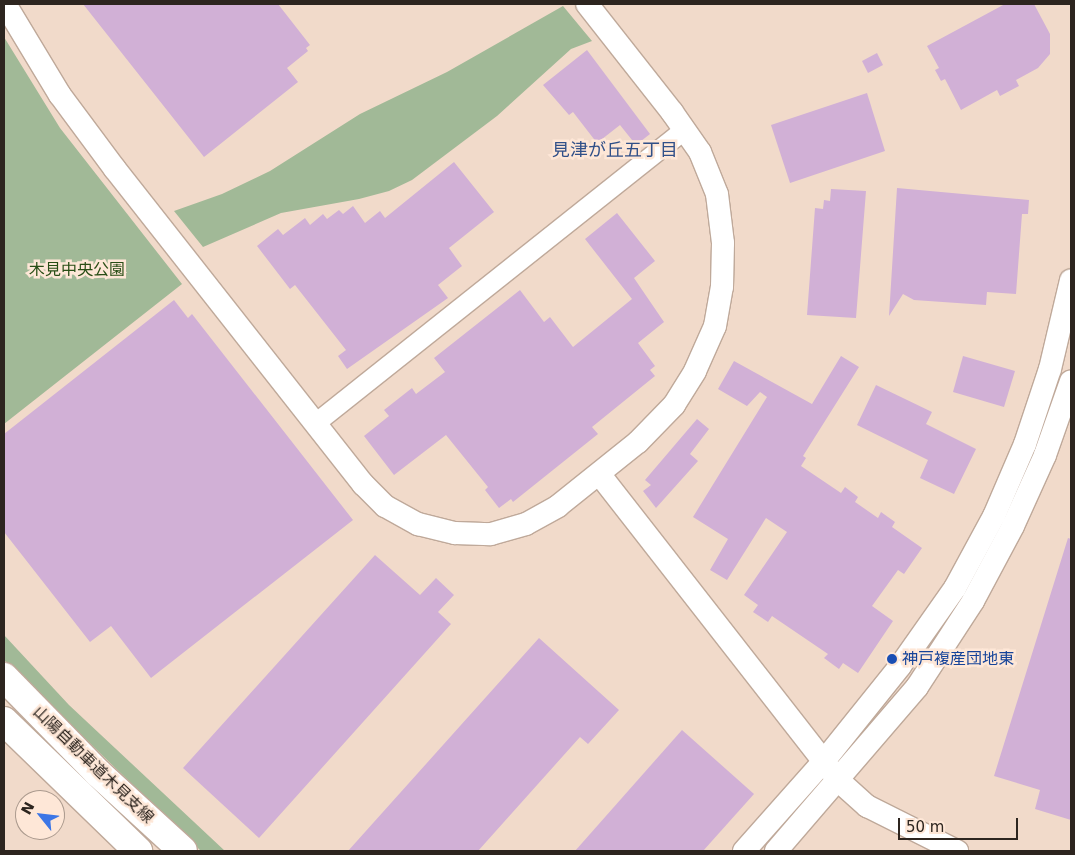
<!DOCTYPE html>
<html>
<head>
<meta charset="utf-8">
<style>
  body { margin:0 }
  #map { position:relative; width:1075px; height:855px; overflow:hidden; background:#f1daca; font-family:"DejaVu Sans","Noto Sans JP",sans-serif }
  div>[style] { position:absolute }
  [style*='--x'] { left:calc(var(--x)*1px); top:calc(var(--y)*1px); width:calc(var(--w)*1px); rotate:calc(var(--a)*1deg) }
  .green>* { inset:0; background:#a1b997 }
  .building>* { inset:0; background:#d1b0d6 }
  .roads { filter:drop-shadow(1px 0 #bfa99a) drop-shadow(-1px 0 #bfa99a) drop-shadow(0 1px #bfa99a) drop-shadow(0 -1px #bfa99a) }
  .minor>* { height:19px; margin:-9.5px; padding:0 9.5px; transform-origin:9.5px; border-radius:9.5px; background:#fff }
  .tertiary>* { height:22px; margin:-11px; padding:0 11px; transform-origin:11px; border-radius:11px; background:#fff }
  .motorway>* { height:28px; margin:-14px; padding:0 14px; transform-origin:14px; border-radius:14px; background:#fff }
  .dots>* { width:14px; height:14px; translate:-50% -50%; box-sizing:border-box; border:2px solid #fee7d7; border-radius:50% }
  span { translate:-50% -50%; white-space:nowrap; text-align:center; line-height:1.15; -webkit-text-stroke:5px #fee7d7; paint-order:stroke }
  .park-label { font-size:16px; color:#294e16 }
  .transit-label { font-size:16px; color:#164399 }
  .left { translate:0 -50%; text-align:left }
  .street-label { font-size:16px; color:#2d251f }
  .neighbourhood-label { font-size:18px; color:#315088 }
  .frame { position:absolute; inset:0; border:5px solid #2d251f; pointer-events:none }
  .north { position:absolute; left:15px; top:790px; width:50px; height:50px; box-sizing:border-box; background:#fee7d7; border:1px solid #aa998d; border-radius:50%; rotate:299deg; font-size:14px; font-weight:700; line-height:20px; text-align:center; color:#2d251f }
  .north::after { content:''; display:block; margin:auto; width:18px; height:22px; background:#3c76e6; clip-path:polygon(50% 0,100% 100%,50% 72%,0 100%) }
  .scale { position:absolute; left:898px; top:818px; width:120px; height:22px; box-sizing:border-box; border:2px solid #2d251f; border-top:0; padding-left:6px; font-size:15px; line-height:18px; white-space:nowrap; color:#2d251f; -webkit-text-stroke:4px #fee7d7; paint-order:stroke }
</style>
</head>
<body>
<div id="map">
  <div class="green">
    <i style="clip-path:polygon(563px 6px,592px 41px,571px 49px,497px 116px,412px 180px,389px 191px,359px 199px,281px 213px,203px 247px,174px 211px,222px 194px,270px 171px,360px 114px,447px 72px)"></i>
    <i style="clip-path:polygon(4px 37px,60px 128px,182px 284px,4px 424px)"></i>
    <i style="clip-path:polygon(4px 635px,69px 705px,225px 851px,201px 851px,4px 660px)"></i>
  </div>
  <div class="building">
    <i style="clip-path:polygon(83px 4px,278px 4px,310px 45px,306px 48px,308px 51px,287px 68px,298px 82px,204px 157px)"></i>
    <i style="clip-path:polygon(1005px 4px,1034px 4px,1050px 34px,1050px 54px,1038px 68px,1016px 80px,1019px 86px,1000px 96px,997px 90px,961px 110px,945px 79px,941px 81px,935px 70px,939px 68px,927px 46px)"></i>
    <i style="clip-path:polygon(587px 50px,650px 134px,636px 145px,620px 125px,597px 143px,573px 112px,569px 115px,543px 85px)"></i>
    <i style="clip-path:polygon(877px 53px,883px 65px,868px 73px,862px 61px)"></i>
    <i style="clip-path:polygon(867px 93px,885px 151px,790px 183px,771px 125px)"></i>
    <i style="clip-path:polygon(454px 162px,494px 212px,449px 248px,462px 266px,438px 285px,448px 298px,347px 369px,338px 356px,346px 350px,295px 285px,290px 289px,257px 246px,278px 229px,283px 235px,305px 218px,310px 225px,323px 214px,327px 219px,339px 210px,343px 214px,353px 206px,365px 223px,380px 211px,385px 218px)"></i>
    <i style="clip-path:polygon(897px 188px,1029px 200px,1028px 214px,1022px 214px,1016px 294px,987px 292px,986px 305px,914px 300px,903px 294px,889px 316px)"></i>
    <i style="clip-path:polygon(831px 189px,866px 191px,856px 318px,807px 315px,815px 208px,823px 209px,824px 200px,830px 201px)"></i>
    <i style="clip-path:polygon(617px 213px,655px 261px,634px 278px,664px 322px,638px 343px,655px 366px,650px 370px,655px 376px,592px 427px,598px 434px,513px 502px,511px 499px,499px 508px,485px 490px,488px 487px,446px 435px,394px 475px,364px 436px,389px 416px,384px 410px,412px 388px,416px 394px,445px 372px,434px 358px,520px 290px,544px 322px,550px 317px,573px 347px,632px 299px,585px 239px)"></i>
    <i style="clip-path:polygon(174px 300px,188px 318px,192px 314px,353px 520px,151px 678px,111px 626px,90px 642px,4px 532px,4px 434px)"></i>
    <i style="clip-path:polygon(841px 356px,859px 367px,803px 456px,806px 458px,801px 466px,841px 493px,845px 487px,858px 497px,855px 502px,878px 518px,881px 512px,895px 522px,892px 527px,922px 548px,904px 574px,898px 570px,872px 606px,893px 621px,858px 673px,843px 663px,839px 669px,824px 658px,828px 654px,772px 616px,768px 622px,753px 612px,758px 605px,744px 595px,787px 532px,766px 518px,727px 580px,710px 570px,728px 539px,693px 517px,767px 397px,760px 392px,747px 406px,718px 389px,734px 361px,812px 404px)"></i>
    <i style="clip-path:polygon(963px 356px,1015px 371px,1004px 407px,953px 392px)"></i>
    <i style="clip-path:polygon(876px 385px,932px 412px,926px 424px,976px 449px,954px 494px,920px 478px,928px 460px,857px 425px)"></i>
    <i style="clip-path:polygon(697px 419px,709px 429px,690px 454px,698px 461px,656px 508px,643px 491px,651px 485px,645px 480px)"></i>
    <i style="clip-path:polygon(1068px 538px,1071px 539px,1071px 820px,1035px 809px,1040px 790px,994px 776px)"></i>
    <i style="clip-path:polygon(375px 555px,420px 595px,436px 578px,454px 595px,438px 612px,451px 624px,259px 838px,183px 768px)"></i>
    <i style="clip-path:polygon(539px 638px,619px 710px,588px 744px,580px 737px,478px 851px,348px 851px)"></i>
    <i style="clip-path:polygon(682px 730px,754px 794px,703px 851px,575px 851px)"></i>
  </div>
  <div class="roads">
    <div class="minor">
      <i style="--x:315;--y:423;--w:472;--a:-38.5"></i>
    </div>
    <div class="tertiary">
      <i style="--x:5;--y:4;--w:106;--a:58.9"></i>
      <i style="--x:60;--y:95;--w:92;--a:53.4"></i>
      <i style="--x:115;--y:169;--w:401;--a:51.8"></i>
      <i style="--x:363;--y:484;--w:31;--a:45"></i>
      <i style="--x:385;--y:506;--w:38;--a:29"></i>
      <i style="--x:418;--y:524;--w:38;--a:14"></i>
      <i style="--x:455;--y:533;--w:36;--a:2"></i>
      <i style="--x:491;--y:534;--w:36;--a:-16"></i>
      <i style="--x:526;--y:524;--w:37;--a:-29"></i>
      <i style="--x:558;--y:506;--w:102;--a:-38.7"></i>
      <i style="--x:638;--y:442;--w:52;--a:-45.8"></i>
      <i style="--x:674;--y:405;--w:40;--a:-58"></i>
      <i style="--x:695;--y:371;--w:49;--a:-66"></i>
      <i style="--x:715;--y:326;--w:40;--a:-80"></i>
      <i style="--x:722;--y:287;--w:44;--a:-88.7"></i>
      <i style="--x:723;--y:243;--w:49;--a:-97"></i>
      <i style="--x:717;--y:194;--w:45;--a:-112"></i>
      <i style="--x:700;--y:152;--w:49;--a:-125"></i>
      <i style="--x:672;--y:112;--w:137;--a:-128.2"></i>
      <i style="--x:600;--y:475;--w:388;--a:52"></i>
      <i style="--x:839;--y:781;--w:38;--a:42"></i>
      <i style="--x:867;--y:806;--w:101;--a:26.6"></i>
      <i style="--x:744;--y:851;--w:120;--a:-48.4"></i>
      <i style="--x:824;--y:761;--w:122;--a:-51.3"></i>
      <i style="--x:900;--y:666;--w:95;--a:-54.8"></i>
      <i style="--x:955;--y:588;--w:82;--a:-61.6"></i>
      <i style="--x:994;--y:516;--w:78;--a:-66.7"></i>
      <i style="--x:1025;--y:444;--w:79;--a:-71.6"></i>
      <i style="--x:1050;--y:369;--w:91;--a:-76.7"></i>
      <i style="--x:776;--y:851;--w:216;--a:-49.3"></i>
      <i style="--x:917;--y:687;--w:103;--a:-56.9"></i>
      <i style="--x:973;--y:601;--w:85;--a:-61.9"></i>
      <i style="--x:1013;--y:526;--w:78;--a:-65.7"></i>
      <i style="--x:1045;--y:455;--w:78;--a:-70.6"></i>
    </div>
    <div class="motorway">
      <i style="--x:4;--y:677;--w:134;--a:45.6"></i>
      <i style="--x:98;--y:773;--w:115;--a:42.5"></i>
      <i style="--x:4;--y:721;--w:187;--a:44.1"></i>
    </div>
  </div>
  <div class="dots">
    <i style="left:892px;top:659px;background:#1a4fb4"></i>
  </div>
  <div class="park-label">
    <span style="left:77px;top:270px">木見中央公園</span>
  </div>
  <div class="transit-label">
    <span class="left" style="left:902px;top:659px">神戸複産団地東</span>
  </div>
  <div class="street-label">
    <span style="left:93px;top:765px;rotate:44deg">山陽自動車道木見支線</span>
  </div>
  <div class="neighbourhood-label">
    <span style="left:615px;top:150px">見津が丘五丁目</span>
  </div>
  <div class="frame"></div>
  <div class="north">N</div>
  <div class="scale">50 m</div>
</div>
</body>
</html>
